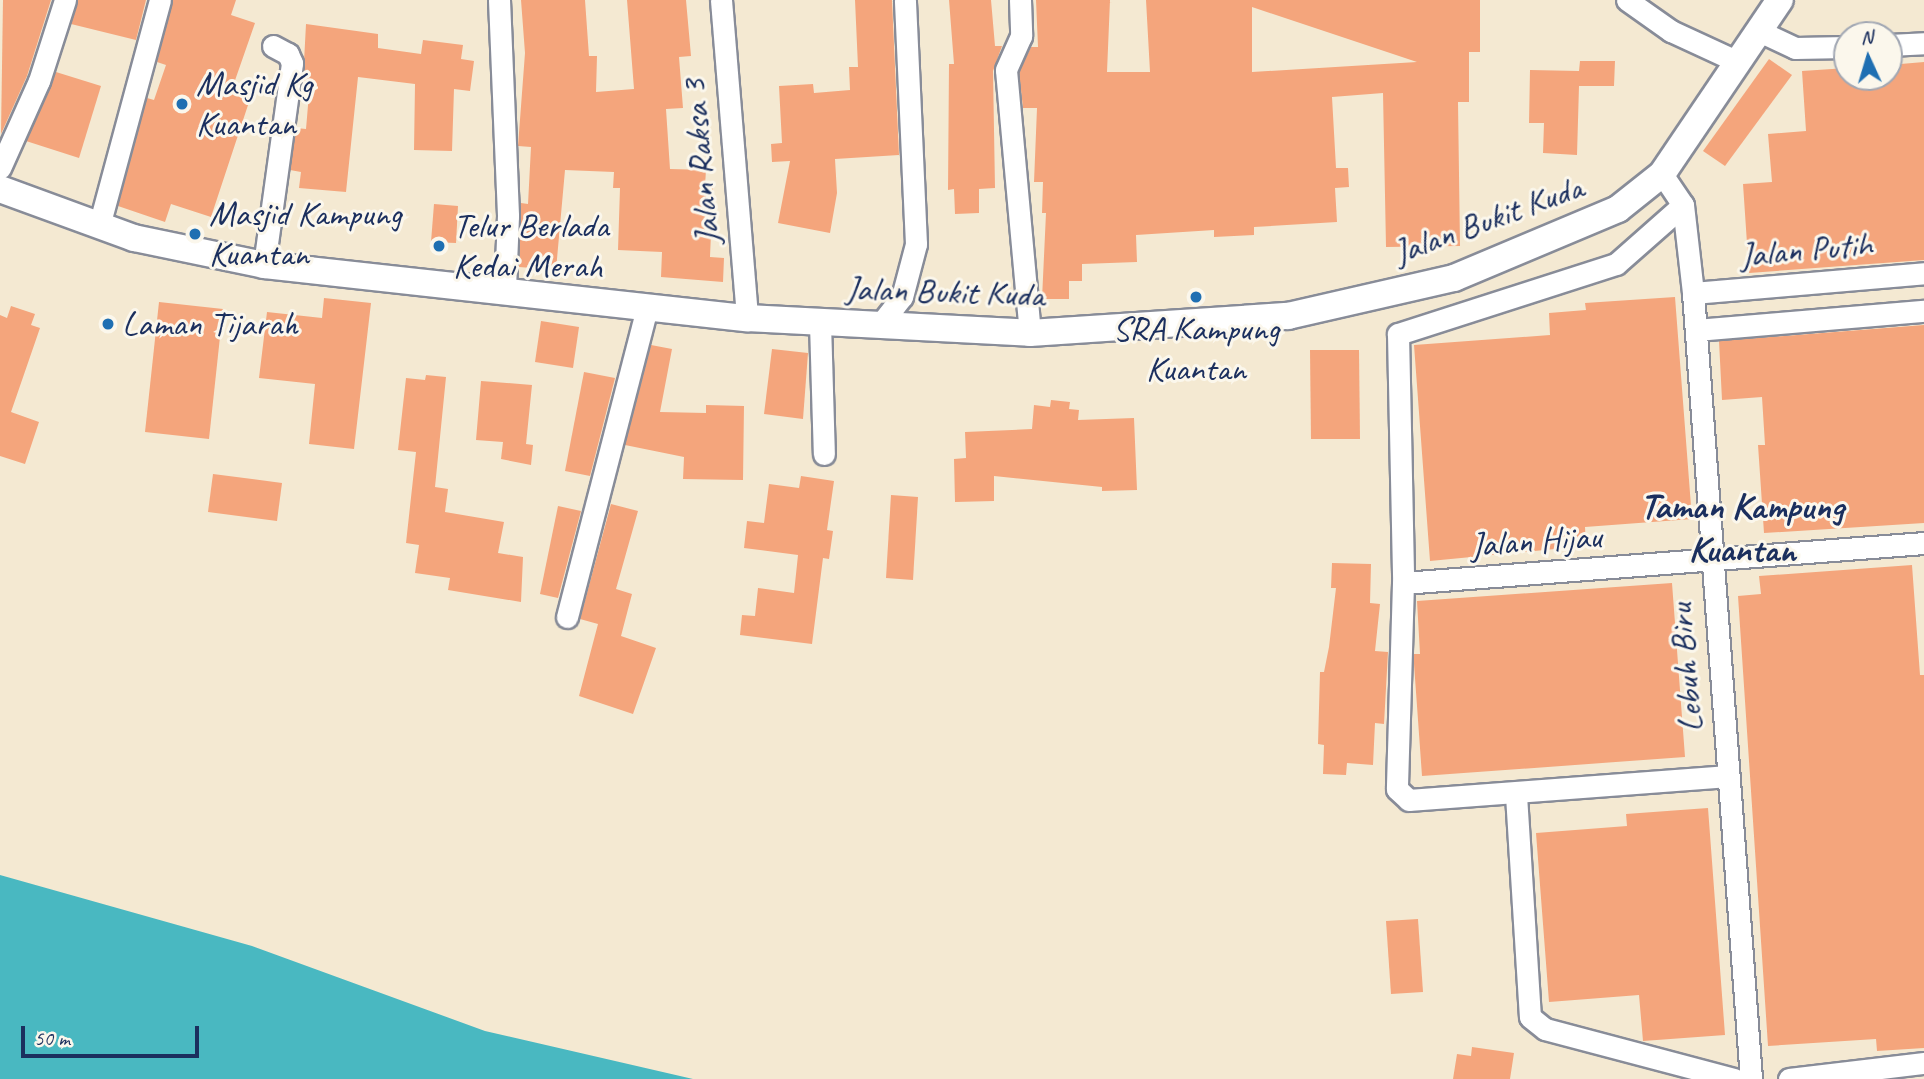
<!DOCTYPE html>
<html>
<head>
<meta charset="utf-8">
<style>
  body { margin:0 }
  #map { position:relative; width:1924px; height:1079px; overflow:hidden; background:#f4e9d2; font-family:Caveat,sans-serif }
  div>[style] { position:absolute }
  [style*='--x'] { left:calc(var(--x)*1px); top:calc(var(--y)*1px); width:calc(var(--w)*1px); rotate:calc(var(--a)*1deg) }
  .water>* { inset:0; background:#49b8c1 }
  .building>* { inset:0; background:#f4a57c }
  .roads { filter:drop-shadow(2px 0 #888c98) drop-shadow(-2px 0 #888c98) drop-shadow(0 2px #888c98) drop-shadow(0 -2px #888c98) }
  .minor>* { height:21px; margin:-10.5px; padding:0 10.5px; transform-origin:10.5px; border-radius:10.5px; background:#fff }
  .tertiary>* { height:26px; margin:-13px; padding:0 13px; transform-origin:13px; border-radius:13px; background:#fff }
  .dots>* { width:19px; height:19px; translate:-50% -50%; box-sizing:border-box; border:4px solid #fbf7ec; border-radius:50% }
  span { translate:-50% -50%; white-space:nowrap; text-align:center; line-height:1.15; -webkit-text-stroke:6px #fbf7ec; paint-order:stroke }
  .poi-label { font-size:35px; color:#1b2f5e }
  .left { translate:0 -50%; text-align:left }
  .street-label { font-size:35px; color:#1b2f5e }
  .neighbourhood-label { font-size:37px; color:#1b2f5e; font-weight:700 }
  .north { position:absolute; left:1833px; top:21px; width:70px; height:70px; box-sizing:border-box; background:#fbf7ec; border:2px solid #a1a7b3; border-radius:50%; rotate:356deg; font-size:19px; font-weight:700; line-height:28px; text-align:center; color:#1b2f5e }
  .north::after { content:''; display:block; margin:auto; width:24px; height:32px; background:#1f6fb2; clip-path:polygon(50% 0,100% 100%,50% 72%,0 100%) }
  .scale { position:absolute; left:21px; top:1026px; width:178px; height:32px; box-sizing:border-box; border:4px solid #1b2f5e; border-top:0; padding-left:9px; font-size:21px; line-height:24px; white-space:nowrap; color:#1b2f5e; -webkit-text-stroke:5px #fbf7ec; paint-order:stroke }
</style>
</head>
<body>
<div id="map">
  <div class="water">
    <i style="clip-path:polygon(0 875px,252px 946px,485px 1031px,693px 1079px,0 1079px)"></i>
  </div>
  <div class="building">
    <i style="clip-path:polygon(3px 0,51px 0,27px 76px,1px 134px)"></i>
    <i style="clip-path:polygon(78px 0,146px 0,136px 40px,71px 24px)"></i>
    <i style="clip-path:polygon(173px 0,236px 0,231px 15px,255px 23px,232px 89px,251px 96px,211px 217px,171px 204px,165px 222px,118px 206px,147px 98px,154px 100px,166px 65px,157px 62px)"></i>
    <i style="clip-path:polygon(521px 0,585px 0,589px 56px,597px 56px,596px 92px,634px 89px,627px 0,686px 0,691px 56px,679px 57px,683px 108px,666px 109px,670px 169px,706px 170px,705px 186px,713px 187px,710px 257px,724px 258px,723px 282px,661px 277px,662px 252px,618px 250px,620px 188px,613px 188px,614px 172px,565px 170px,556px 270px,519px 267px,521px 203px,528px 204px,531px 147px,518px 146px,525px 53px)"></i>
    <i style="clip-path:polygon(855px 0,892px 0,899px 155px,835px 159px,837px 193px,830px 233px,778px 223px,790px 161px,772px 162px,771px 144px,782px 143px,779px 86px,813px 84px,814px 93px,850px 90px,849px 67px,858px 67px)"></i>
    <i style="clip-path:polygon(949px 0,991px 0,995px 46px,1002px 46px,993px 71px,995px 188px,979px 189px,979px 213px,955px 214px,954px 189px,948px 190px,949px 64px,954px 64px)"></i>
    <i style="clip-path:polygon(evenodd,1036px 0,1110px 0,1107px 72px,1150px 72px,1146px 0,1480px 0,1480px 52px,1469px 52px,1469px 102px,1458px 102px,1460px 246px,1386px 247px,1383px 93px,1332px 97px,1336px 168px,1348px 168px,1349px 187px,1335px 188px,1337px 222px,1254px 227px,1254px 235px,1214px 237px,1214px 230px,1136px 235px,1137px 262px,1082px 264px,1082px 281px,1069px 281px,1069px 299px,1042px 299px,1046px 213px,1042px 213px,1043px 182px,1034px 182px,1037px 108px,1023px 108px,1019px 72px,1031px 47px,1038px 47px,1036px 0,1252px 7px,1417px 62px,1252px 72px,1252px 7px)"></i>
    <i style="clip-path:polygon(306px 24px,378px 34px,378px 48px,421px 54px,423px 40px,463px 45px,461px 59px,474px 61px,470px 91px,454px 89px,452px 151px,414px 150px,415px 84px,358px 77px,346px 192px,299px 188px,301px 172px,290px 170px,296px 128px,306px 129px,310px 82px,303px 81px)"></i>
    <i style="clip-path:polygon(1769px 59px,1792px 75px,1725px 166px,1703px 151px)"></i>
    <i style="clip-path:polygon(1580px 61px,1615px 61px,1614px 86px,1579px 86px,1577px 155px,1543px 153px,1544px 123px,1529px 123px,1530px 70px,1579px 71px)"></i>
    <i style="clip-path:polygon(1924px 62px,1924px 260px,1749px 273px,1743px 184px,1772px 182px,1768px 134px,1806px 131px,1802px 71px,1847px 68px,1847px 77px,1889px 77px,1889px 65px)"></i>
    <i style="clip-path:polygon(56px 72px,101px 86px,79px 158px,26px 141px)"></i>
    <i style="clip-path:polygon(434px 204px,458px 206px,456px 243px,431px 242px)"></i>
    <i style="clip-path:polygon(1675px 297px,1692px 519px,1585px 527px,1586px 546px,1430px 561px,1414px 345px,1550px 335px,1549px 313px,1586px 310px,1585px 303px)"></i>
    <i style="clip-path:polygon(324px 298px,371px 303px,354px 449px,309px 444px,315px 384px,259px 378px,267px 312px,322px 318px)"></i>
    <i style="clip-path:polygon(159px 302px,223px 309px,209px 439px,145px 432px)"></i>
    <i style="clip-path:polygon(11px 306px,35px 314px,31px 325px,40px 328px,11px 412px,39px 422px,25px 464px,0 456px,0 315px,7px 318px)"></i>
    <i style="clip-path:polygon(541px 321px,579px 327px,573px 368px,535px 362px)"></i>
    <i style="clip-path:polygon(1924px 325px,1924px 523px,1764px 533px,1758px 445px,1765px 445px,1762px 397px,1722px 400px,1719px 341px)"></i>
    <i style="clip-path:polygon(651px 345px,672px 349px,660px 412px,706px 413px,706px 405px,744px 406px,743px 480px,683px 479px,684px 457px,625px 445px)"></i>
    <i style="clip-path:polygon(772px 349px,808px 353px,803px 419px,764px 414px)"></i>
    <i style="clip-path:polygon(1310px 350px,1359px 350px,1360px 439px,1311px 439px)"></i>
    <i style="clip-path:polygon(584px 372px,615px 378px,590px 476px,565px 471px)"></i>
    <i style="clip-path:polygon(426px 375px,446px 377px,435px 487px,448px 489px,445px 512px,504px 522px,498px 553px,523px 557px,521px 602px,448px 590px,450px 578px,415px 573px,419px 545px,406px 543px,416px 452px,398px 450px,406px 378px,425px 380px)"></i>
    <i style="clip-path:polygon(481px 381px,532px 385px,526px 444px,533px 445px,531px 465px,501px 459px,503px 442px,476px 440px)"></i>
    <i style="clip-path:polygon(1051px 400px,1070px 402px,1069px 409px,1079px 410px,1078px 420px,1134px 418px,1137px 490px,1102px 491px,1102px 487px,994px 476px,994px 501px,955px 502px,954px 459px,966px 458px,965px 432px,1032px 429px,1034px 405px,1050px 407px)"></i>
    <i style="clip-path:polygon(213px 474px,282px 483px,277px 521px,208px 512px)"></i>
    <i style="clip-path:polygon(801px 476px,834px 481px,827px 530px,833px 531px,829px 559px,823px 558px,812px 644px,740px 635px,742px 615px,755px 616px,758px 588px,794px 593px,798px 555px,744px 548px,747px 521px,764px 523px,769px 484px,799px 488px)"></i>
    <i style="clip-path:polygon(891px 495px,918px 497px,913px 580px,886px 578px)"></i>
    <i style="clip-path:polygon(611px 504px,638px 511px,616px 589px,632px 594px,621px 636px,656px 648px,633px 714px,579px 696px,598px 624px,580px 619px)"></i>
    <i style="clip-path:polygon(558px 506px,581px 511px,558px 598px,540px 594px)"></i>
    <i style="clip-path:polygon(1332px 563px,1371px 564px,1370px 603px,1380px 604px,1375px 651px,1388px 652px,1384px 724px,1375px 723px,1373px 765px,1347px 763px,1346px 775px,1323px 774px,1324px 745px,1318px 744px,1320px 672px,1324px 672px,1329px 647px,1336px 588px,1331px 588px)"></i>
    <i style="clip-path:polygon(1912px 565px,1920px 675px,1924px 675px,1924px 1048px,1877px 1051px,1876px 1039px,1768px 1046px,1738px 596px,1761px 594px,1759px 576px)"></i>
    <i style="clip-path:polygon(1672px 583px,1685px 757px,1422px 776px,1414px 664px,1414px 654px,1420px 654px,1417px 601px)"></i>
    <i style="clip-path:polygon(1708px 808px,1725px 1035px,1643px 1041px,1639px 995px,1549px 1002px,1536px 833px,1627px 826px,1626px 814px)"></i>
    <i style="clip-path:polygon(1418px 919px,1423px 992px,1391px 994px,1386px 921px)"></i>
    <i style="clip-path:polygon(1472px 1047px,1514px 1053px,1510px 1079px,1453px 1079px,1457px 1054px,1471px 1056px)"></i>
  </div>
  <div class="roads">
    <div class="minor">
      <i style="--x:499;--y:0;--w:216;--a:87.6"></i>
      <i style="--x:508;--y:216;--w:73;--a:92.4"></i>
      <i style="--x:721;--y:0;--w:319;--a:85.3"></i>
      <i style="--x:1020;--y:0;--w:36;--a:88"></i>
      <i style="--x:1021;--y:36;--w:37;--a:114"></i>
      <i style="--x:1006;--y:70;--w:264;--a:84.8"></i>
      <i style="--x:1627;--y:0;--w:54;--a:35.2"></i>
      <i style="--x:1671;--y:31;--w:74;--a:24.8"></i>
      <i style="--x:1759;--y:31;--w:40;--a:25"></i>
      <i style="--x:1795;--y:48;--w:52;--a:-1.1"></i>
      <i style="--x:1889;--y:45;--w:35;--a:-3"></i>
      <i style="--x:0;--y:168;--w:95;--a:-65.9"></i>
      <i style="--x:39;--y:81;--w:85;--a:-72.2"></i>
      <i style="--x:1662;--y:174;--w:37;--a:56"></i>
      <i style="--x:1683;--y:205;--w:89;--a:83.5"></i>
      <i style="--x:1693;--y:293;--w:788;--a:85.78"></i>
      <i style="--x:1683;--y:205;--w:89;--a:138.6"></i>
      <i style="--x:1616;--y:264;--w:229;--a:162.2"></i>
      <i style="--x:1398;--y:334;--w:249;--a:88.8"></i>
      <i style="--x:1403;--y:583;--w:206;--a:91.7"></i>
      <i style="--x:1397;--y:789;--w:16;--a:43"></i>
      <i style="--x:1409;--y:800;--w:320;--a:-4.3"></i>
      <i style="--x:99;--y:226;--w:234;--a:-74.9"></i>
      <i style="--x:264;--y:265;--w:204;--a:-82.1"></i>
      <i style="--x:292;--y:63;--w:10;--a:-114"></i>
      <i style="--x:288;--y:54;--w:17;--a:-152"></i>
      <i style="--x:1693;--y:293;--w:232;--a:-4.9"></i>
      <i style="--x:820;--y:323;--w:131;--a:88.3"></i>
      <i style="--x:879;--y:326;--w:37;--a:-52"></i>
      <i style="--x:902;--y:297;--w:55;--a:-75.2"></i>
      <i style="--x:916;--y:244;--w:244;--a:-92.6"></i>
      <i style="--x:1696;--y:330;--w:229;--a:-4.8"></i>
      <i style="--x:1403;--y:583;--w:523;--a:-4.39"></i>
      <i style="--x:567;--y:617;--w:320;--a:-75.5"></i>
      <i style="--x:1516;--y:795;--w:222;--a:86.4"></i>
      <i style="--x:1530;--y:1017;--w:19;--a:39"></i>
      <i style="--x:1545;--y:1029;--w:196;--a:14.8"></i>
      <i style="--x:1789;--y:1079;--w:136;--a:-6.8"></i>
    </div>
    <div class="tertiary">
      <i style="--x:0;--y:189;--w:143;--a:20.1"></i>
      <i style="--x:134;--y:238;--w:133;--a:11.7"></i>
      <i style="--x:264;--y:265;--w:486;--a:6.3"></i>
      <i style="--x:747;--y:318;--w:283;--a:3"></i>
      <i style="--x:1030;--y:333;--w:259;--a:-3.8"></i>
      <i style="--x:1288;--y:316;--w:170;--a:-12.9"></i>
      <i style="--x:1454;--y:278;--w:178;--a:-22.8"></i>
      <i style="--x:1618;--y:209;--w:56;--a:-38.5"></i>
      <i style="--x:1662;--y:174;--w:210;--a:-55.9"></i>
    </div>
  </div>
  <div class="dots">
    <i style="left:182px;top:104px;background:#1f6fb2"></i>
    <i style="left:195px;top:234px;background:#1f6fb2"></i>
    <i style="left:439px;top:246px;background:#1f6fb2"></i>
    <i style="left:1196px;top:297px;background:#1f6fb2"></i>
    <i style="left:108px;top:324px;background:#1f6fb2"></i>
  </div>
  <div class="poi-label">
    <span class="left" style="left:196px;top:104px">Masjid Kg<br>Kuantan</span>
    <span class="left" style="left:209px;top:234px">Masjid Kampung<br>Kuantan</span>
    <span class="left" style="left:453px;top:246px">Telur Berlada<br>Kedai Merah</span>
    <span class="left" style="left:122px;top:324px">Laman Tijarah</span>
    <span style="left:1196px;top:349px">SRA Kampung<br>Kuantan</span>
  </div>
  <div class="street-label">
    <span style="left:701px;top:162px;rotate:-95deg">Jalan Raksa 3</span>
    <span style="left:1488px;top:220px;rotate:-20deg">Jalan Bukit Kuda</span>
    <span style="left:1806px;top:250px;rotate:-5deg">Jalan Putih</span>
    <span style="left:945px;top:292px;rotate:2deg">Jalan Bukit Kuda</span>
    <span style="left:1536px;top:541px;rotate:-4deg">Jalan Hijau</span>
    <span style="left:1686px;top:668px;rotate:-95deg">Lebuh Biru</span>
  </div>
  <div class="neighbourhood-label">
    <span style="left:1742px;top:528px">Taman Kampung<br>Kuantan</span>
  </div>
  <div class="north">N</div>
  <div class="scale">50 m</div>
</div>
</body>
</html>
